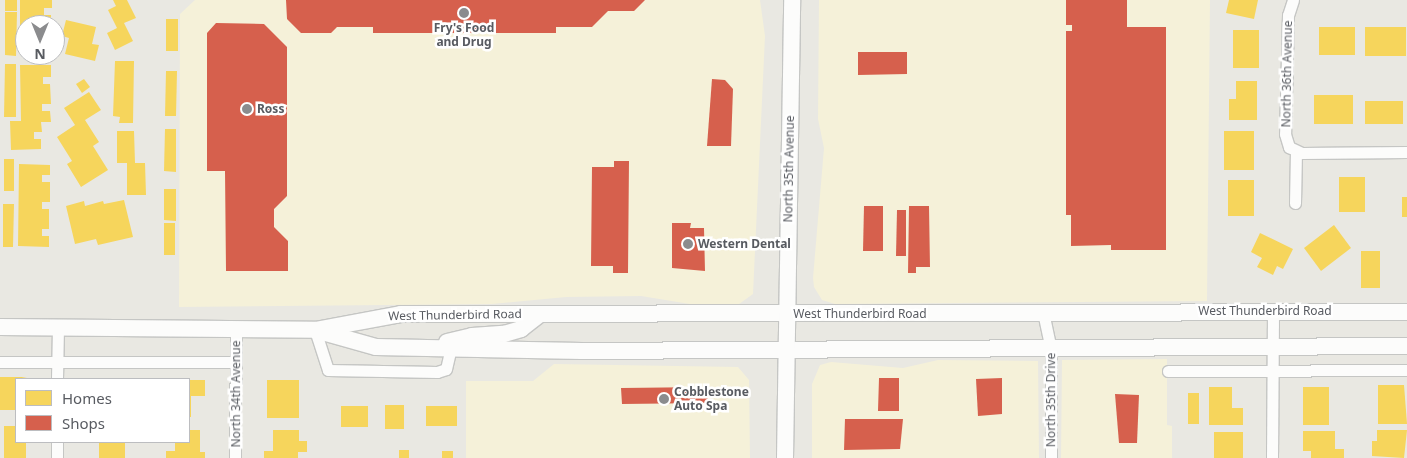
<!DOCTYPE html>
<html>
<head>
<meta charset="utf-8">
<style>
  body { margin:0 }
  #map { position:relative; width:1407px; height:458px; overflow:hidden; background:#e9e8e2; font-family:"Noto Sans",sans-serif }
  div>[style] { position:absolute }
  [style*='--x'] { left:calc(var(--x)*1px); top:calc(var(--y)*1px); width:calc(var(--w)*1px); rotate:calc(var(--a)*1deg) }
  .commercial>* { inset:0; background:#f5f1d9 }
  .homes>* { inset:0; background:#f6d55c }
  .shops>* { inset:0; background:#d6604d }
  .roads { filter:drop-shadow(1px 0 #c5c6c4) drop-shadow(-1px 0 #c5c6c4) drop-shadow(0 1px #c5c6c4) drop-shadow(0 -1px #c5c6c4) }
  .street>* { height:11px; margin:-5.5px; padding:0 5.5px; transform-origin:5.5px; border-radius:5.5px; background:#fcfcfb }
  .secondary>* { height:16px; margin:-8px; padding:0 8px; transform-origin:8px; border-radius:8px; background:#fcfcfb }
  .dots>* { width:14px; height:14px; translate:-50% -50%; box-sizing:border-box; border:2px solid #fff; border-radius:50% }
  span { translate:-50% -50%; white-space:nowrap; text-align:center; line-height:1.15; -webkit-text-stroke:5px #fff; paint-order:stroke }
  .poi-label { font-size:12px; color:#585b61; font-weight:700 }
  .left { translate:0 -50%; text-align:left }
  .street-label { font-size:12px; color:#585b61 }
  .legend { position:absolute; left:15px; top:378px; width:175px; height:65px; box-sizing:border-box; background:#fff; border:1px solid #bcbdc0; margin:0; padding:6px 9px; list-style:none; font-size:15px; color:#585b61 }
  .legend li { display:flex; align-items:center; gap:10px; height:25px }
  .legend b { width:25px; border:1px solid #bcbdc0 }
  .north { position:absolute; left:15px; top:15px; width:50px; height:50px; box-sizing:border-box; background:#fff; border:1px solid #bcbdc0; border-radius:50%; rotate:180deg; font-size:14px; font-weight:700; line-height:20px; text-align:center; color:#585b61 }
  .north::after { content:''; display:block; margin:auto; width:18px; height:22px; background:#8b8c8e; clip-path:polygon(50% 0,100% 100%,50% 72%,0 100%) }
</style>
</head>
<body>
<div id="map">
  <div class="commercial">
    <i style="clip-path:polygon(195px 0,760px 0,765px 36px,753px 294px,739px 304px,690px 304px,641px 296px,566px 297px,492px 304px,179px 307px,180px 14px)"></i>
    <i style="clip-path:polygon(819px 0,1210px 0,1207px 301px,835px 304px,822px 300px,814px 287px,813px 278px,824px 148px,818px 119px)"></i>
    <i style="clip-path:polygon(1167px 359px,1167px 425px,1172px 426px,1172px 458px,1061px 458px,1062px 360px)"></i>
    <i style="clip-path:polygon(938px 360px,1038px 361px,1039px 458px,812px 458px,812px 384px,820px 365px,831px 362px,903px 368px)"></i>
    <i style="clip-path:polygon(554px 364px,738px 367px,749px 380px,750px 458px,466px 458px,466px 381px,533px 381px)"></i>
  </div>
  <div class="homes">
    <i style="clip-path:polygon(5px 0,17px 0,17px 11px,5px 11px)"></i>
    <i style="clip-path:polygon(20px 0,52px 0,52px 8px,44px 8px,44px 15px,51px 15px,51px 25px,25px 25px,25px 52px,20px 52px)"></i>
    <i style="clip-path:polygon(113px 0,127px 0,136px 18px,124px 23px,133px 41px,115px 50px,107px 33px,117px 28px,108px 10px,116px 6px)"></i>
    <i style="clip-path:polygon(1229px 0,1258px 0,1254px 19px,1226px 13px)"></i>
    <i style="clip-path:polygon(5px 12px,17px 12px,16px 56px,5px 55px)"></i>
    <i style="clip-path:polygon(166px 19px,178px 19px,178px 51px,166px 51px)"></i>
    <i style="clip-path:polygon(66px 20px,96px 27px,92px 44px,99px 45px,95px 61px,65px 54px,69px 38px,62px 36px)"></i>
    <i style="clip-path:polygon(1319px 27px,1355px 27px,1355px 55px,1319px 55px)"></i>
    <i style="clip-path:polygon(1365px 27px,1406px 27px,1406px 56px,1365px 56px)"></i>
    <i style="clip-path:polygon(1233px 30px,1259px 30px,1259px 68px,1233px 68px)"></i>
    <i style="clip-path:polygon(115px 61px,134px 61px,133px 123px,119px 123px,120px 117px,113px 116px)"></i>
    <i style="clip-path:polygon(5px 64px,16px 64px,16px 117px,4px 117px)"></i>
    <i style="clip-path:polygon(20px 65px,51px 65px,51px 77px,43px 77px,43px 84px,50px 84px,51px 104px,42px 104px,42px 111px,50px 111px,51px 122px,41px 122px,42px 132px,34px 132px,34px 139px,41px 139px,41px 149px,11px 150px,10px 121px,21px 121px)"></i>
    <i style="clip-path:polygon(166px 71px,177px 71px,176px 116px,165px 116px)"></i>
    <i style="clip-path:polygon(84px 79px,90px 87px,82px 93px,76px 84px)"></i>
    <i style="clip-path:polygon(1236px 81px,1257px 81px,1257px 120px,1229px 120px,1229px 99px,1236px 99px)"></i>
    <i style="clip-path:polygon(89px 92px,101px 110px,85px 120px,99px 142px,93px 146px,108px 170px,81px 187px,67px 164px,72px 161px,57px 137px,75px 125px,64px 108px)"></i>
    <i style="clip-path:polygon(1314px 95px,1353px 95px,1353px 124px,1314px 124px)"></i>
    <i style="clip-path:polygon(1365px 101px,1403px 101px,1403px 124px,1365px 124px)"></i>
    <i style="clip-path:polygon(165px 129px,176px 129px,176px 172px,164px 171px)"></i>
    <i style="clip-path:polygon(117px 131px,134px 131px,135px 163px,145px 163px,146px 195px,127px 195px,127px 163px,117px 163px)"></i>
    <i style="clip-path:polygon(1224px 131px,1254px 131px,1254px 170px,1224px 170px)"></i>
    <i style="clip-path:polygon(4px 159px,14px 159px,14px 191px,4px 191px)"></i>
    <i style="clip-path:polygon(19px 164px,50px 165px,50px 175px,42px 175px,42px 182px,50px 182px,50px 202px,42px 202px,42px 209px,49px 209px,49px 229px,42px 229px,42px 236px,49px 236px,49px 247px,18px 246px)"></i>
    <i style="clip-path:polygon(1339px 177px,1365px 177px,1365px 212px,1339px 212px)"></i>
    <i style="clip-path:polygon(1228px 180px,1254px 180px,1254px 216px,1228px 216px)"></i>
    <i style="clip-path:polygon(164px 189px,176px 189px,176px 221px,164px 220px)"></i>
    <i style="clip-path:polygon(1402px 197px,1407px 197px,1407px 217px,1402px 217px)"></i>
    <i style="clip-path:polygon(124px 200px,133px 237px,98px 245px,96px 239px,75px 244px,66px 206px,84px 201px,85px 206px,103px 201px,104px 204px)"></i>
    <i style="clip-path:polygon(3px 204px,14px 204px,13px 247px,3px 247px)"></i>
    <i style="clip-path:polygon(164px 223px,175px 223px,175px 255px,164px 255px)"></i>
    <i style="clip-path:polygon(1334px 225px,1351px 248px,1321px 271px,1304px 248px)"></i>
    <i style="clip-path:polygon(1260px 233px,1293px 249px,1283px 269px,1277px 266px,1273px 275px,1257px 267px,1262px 258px,1251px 252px)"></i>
    <i style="clip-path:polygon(1361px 251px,1380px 251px,1380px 288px,1361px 288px)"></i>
    <i style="clip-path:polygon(0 377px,27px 377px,16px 379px,16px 410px,0 410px)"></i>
    <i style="clip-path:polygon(189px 380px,205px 380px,205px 396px,191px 396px,191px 417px,189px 417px)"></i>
    <i style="clip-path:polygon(267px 380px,299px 380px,299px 418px,267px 418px)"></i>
    <i style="clip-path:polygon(1378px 385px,1404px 385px,1407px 424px,1378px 424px)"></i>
    <i style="clip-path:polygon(1209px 387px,1232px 387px,1232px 408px,1243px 408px,1243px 425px,1209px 425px)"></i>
    <i style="clip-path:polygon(1303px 387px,1329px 387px,1329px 425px,1303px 425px)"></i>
    <i style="clip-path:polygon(1188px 393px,1199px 393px,1199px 424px,1188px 424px)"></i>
    <i style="clip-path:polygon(385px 405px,404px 405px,404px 429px,385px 429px)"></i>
    <i style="clip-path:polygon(341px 406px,368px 406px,368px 427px,341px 427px)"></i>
    <i style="clip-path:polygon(426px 406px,457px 406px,457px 426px,426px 426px)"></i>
    <i style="clip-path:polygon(4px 426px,16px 426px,16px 442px,26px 442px,26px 458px,4px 458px)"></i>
    <i style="clip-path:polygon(189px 430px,200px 430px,200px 452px,205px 452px,205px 458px,166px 458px,166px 451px,175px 451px,175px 442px,189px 442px)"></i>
    <i style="clip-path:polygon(273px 430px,299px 430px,299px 441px,307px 441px,307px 452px,298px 452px,298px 458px,264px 458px,264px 451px,273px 451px)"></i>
    <i style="clip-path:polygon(1377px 430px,1407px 430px,1404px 458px,1372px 456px,1372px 441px,1377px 441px)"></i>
    <i style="clip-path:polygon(1303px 431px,1335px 431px,1335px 449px,1344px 449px,1344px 458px,1311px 458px,1311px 451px,1303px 451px)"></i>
    <i style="clip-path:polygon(1214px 432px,1243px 432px,1243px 458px,1214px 458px)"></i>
    <i style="clip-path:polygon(99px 442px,125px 442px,125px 458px,99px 458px)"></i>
    <i style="clip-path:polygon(399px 450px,409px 450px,409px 458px,399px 458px)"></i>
    <i style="clip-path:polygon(442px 451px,453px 451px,453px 458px,442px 458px)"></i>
  </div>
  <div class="shops">
    <i style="clip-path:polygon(286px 0,645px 0,634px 11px,608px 11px,592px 27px,556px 27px,556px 33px,373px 33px,373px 27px,337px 27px,331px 33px,301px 33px,287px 19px)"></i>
    <i style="clip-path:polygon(1066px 0,1127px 0,1127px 27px,1166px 27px,1166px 250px,1111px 250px,1111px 245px,1071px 246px,1071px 215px,1066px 215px,1066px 31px,1072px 31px,1072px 25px,1066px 25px)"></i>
    <i style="clip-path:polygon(216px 23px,264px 24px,287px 47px,287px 196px,274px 209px,274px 227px,288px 241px,288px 271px,226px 271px,225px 171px,207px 171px,207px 33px)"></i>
    <i style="clip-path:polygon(858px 52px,907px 52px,907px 74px,858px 75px)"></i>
    <i style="clip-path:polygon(712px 79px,725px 80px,733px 89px,731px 146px,707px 146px)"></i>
    <i style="clip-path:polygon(614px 161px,629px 161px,628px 273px,613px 273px,613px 266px,591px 266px,592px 167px,614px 167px)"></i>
    <i style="clip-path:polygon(864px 206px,883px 206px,883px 251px,863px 251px)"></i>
    <i style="clip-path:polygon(909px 206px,929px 206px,930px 267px,916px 267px,916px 273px,908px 273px)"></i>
    <i style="clip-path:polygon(897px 210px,906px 210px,906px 256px,896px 256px)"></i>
    <i style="clip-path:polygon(672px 223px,691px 223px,690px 228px,704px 228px,705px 271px,672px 268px)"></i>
    <i style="clip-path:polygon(879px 378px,899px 378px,899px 411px,878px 411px)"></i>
    <i style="clip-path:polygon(1002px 378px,1002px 414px,978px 416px,976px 379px)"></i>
    <i style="clip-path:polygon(707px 387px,708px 403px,622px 404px,621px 388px)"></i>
    <i style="clip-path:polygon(1115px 394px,1139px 395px,1137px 443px,1119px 443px)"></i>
    <i style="clip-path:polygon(845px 419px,903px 419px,900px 449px,844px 450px)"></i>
  </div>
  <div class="roads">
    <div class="street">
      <i style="--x:1293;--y:0;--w:16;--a:108"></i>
      <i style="--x:1288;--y:15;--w:119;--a:91.4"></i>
      <i style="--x:1285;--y:134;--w:14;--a:73"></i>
      <i style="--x:1289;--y:147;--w:14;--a:25"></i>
      <i style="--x:1302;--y:153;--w:105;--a:-0.5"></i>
      <i style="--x:1295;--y:203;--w:52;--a:-88.9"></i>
      <i style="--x:1043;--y:312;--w:38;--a:78"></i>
      <i style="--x:1051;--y:349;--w:109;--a:90"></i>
      <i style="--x:315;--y:330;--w:42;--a:72"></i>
      <i style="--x:328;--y:370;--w:109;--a:1.1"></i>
      <i style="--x:437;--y:372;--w:9;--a:-18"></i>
      <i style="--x:446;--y:369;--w:22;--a:-77"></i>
      <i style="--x:0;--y:362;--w:236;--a:0"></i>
      <i style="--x:1168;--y:371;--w:239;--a:-0.2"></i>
      <i style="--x:57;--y:379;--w:51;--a:-88.9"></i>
      <i style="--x:57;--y:442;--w:16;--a:90"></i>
      <i style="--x:235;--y:458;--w:129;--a:-89.6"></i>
      <i style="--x:1272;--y:458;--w:147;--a:-89.6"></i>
    </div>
    <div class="secondary">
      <i style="--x:0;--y:327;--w:315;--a:0.5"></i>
      <i style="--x:315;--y:330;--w:87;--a:-10.5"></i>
      <i style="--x:401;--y:314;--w:1006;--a:-0.11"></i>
      <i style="--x:319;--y:331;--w:59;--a:15.7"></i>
      <i style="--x:376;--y:347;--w:206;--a:1.1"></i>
      <i style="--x:582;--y:351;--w:825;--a:-0.35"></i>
      <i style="--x:447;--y:342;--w:26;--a:-13"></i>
      <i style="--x:472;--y:336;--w:32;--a:-4"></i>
      <i style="--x:504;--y:334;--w:18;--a:-16"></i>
      <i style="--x:521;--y:329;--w:24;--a:-38"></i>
      <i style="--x:785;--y:458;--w:458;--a:-89.1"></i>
    </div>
  </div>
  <div class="dots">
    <i style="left:464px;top:13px;background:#8b8c8e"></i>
    <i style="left:247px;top:109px;background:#8b8c8e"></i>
    <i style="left:688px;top:244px;background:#8b8c8e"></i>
    <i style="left:664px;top:399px;background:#8b8c8e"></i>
  </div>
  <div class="poi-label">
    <span style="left:464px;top:35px">Fry's Food<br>and Drug</span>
    <span class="left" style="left:257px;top:109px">Ross</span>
    <span class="left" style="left:698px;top:244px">Western Dental</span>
    <span class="left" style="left:674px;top:399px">Cobblestone<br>Auto Spa</span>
  </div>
  <div class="street-label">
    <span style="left:1287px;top:74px;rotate:-89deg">North 36th Avenue</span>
    <span style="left:789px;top:169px;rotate:-89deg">North 35th Avenue</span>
    <span style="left:1265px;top:311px">West Thunderbird Road</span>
    <span style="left:860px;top:314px">West Thunderbird Road</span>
    <span style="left:455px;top:315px;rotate:-1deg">West Thunderbird Road</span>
    <span style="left:236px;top:394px;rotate:-90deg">North 34th Avenue</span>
    <span style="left:1051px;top:400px;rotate:-90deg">North 35th Drive</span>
  </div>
  <ul class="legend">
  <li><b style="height:14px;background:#f6d55c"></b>Homes</li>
  <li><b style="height:14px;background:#d6604d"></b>Shops</li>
  </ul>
  <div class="north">N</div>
</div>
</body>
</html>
